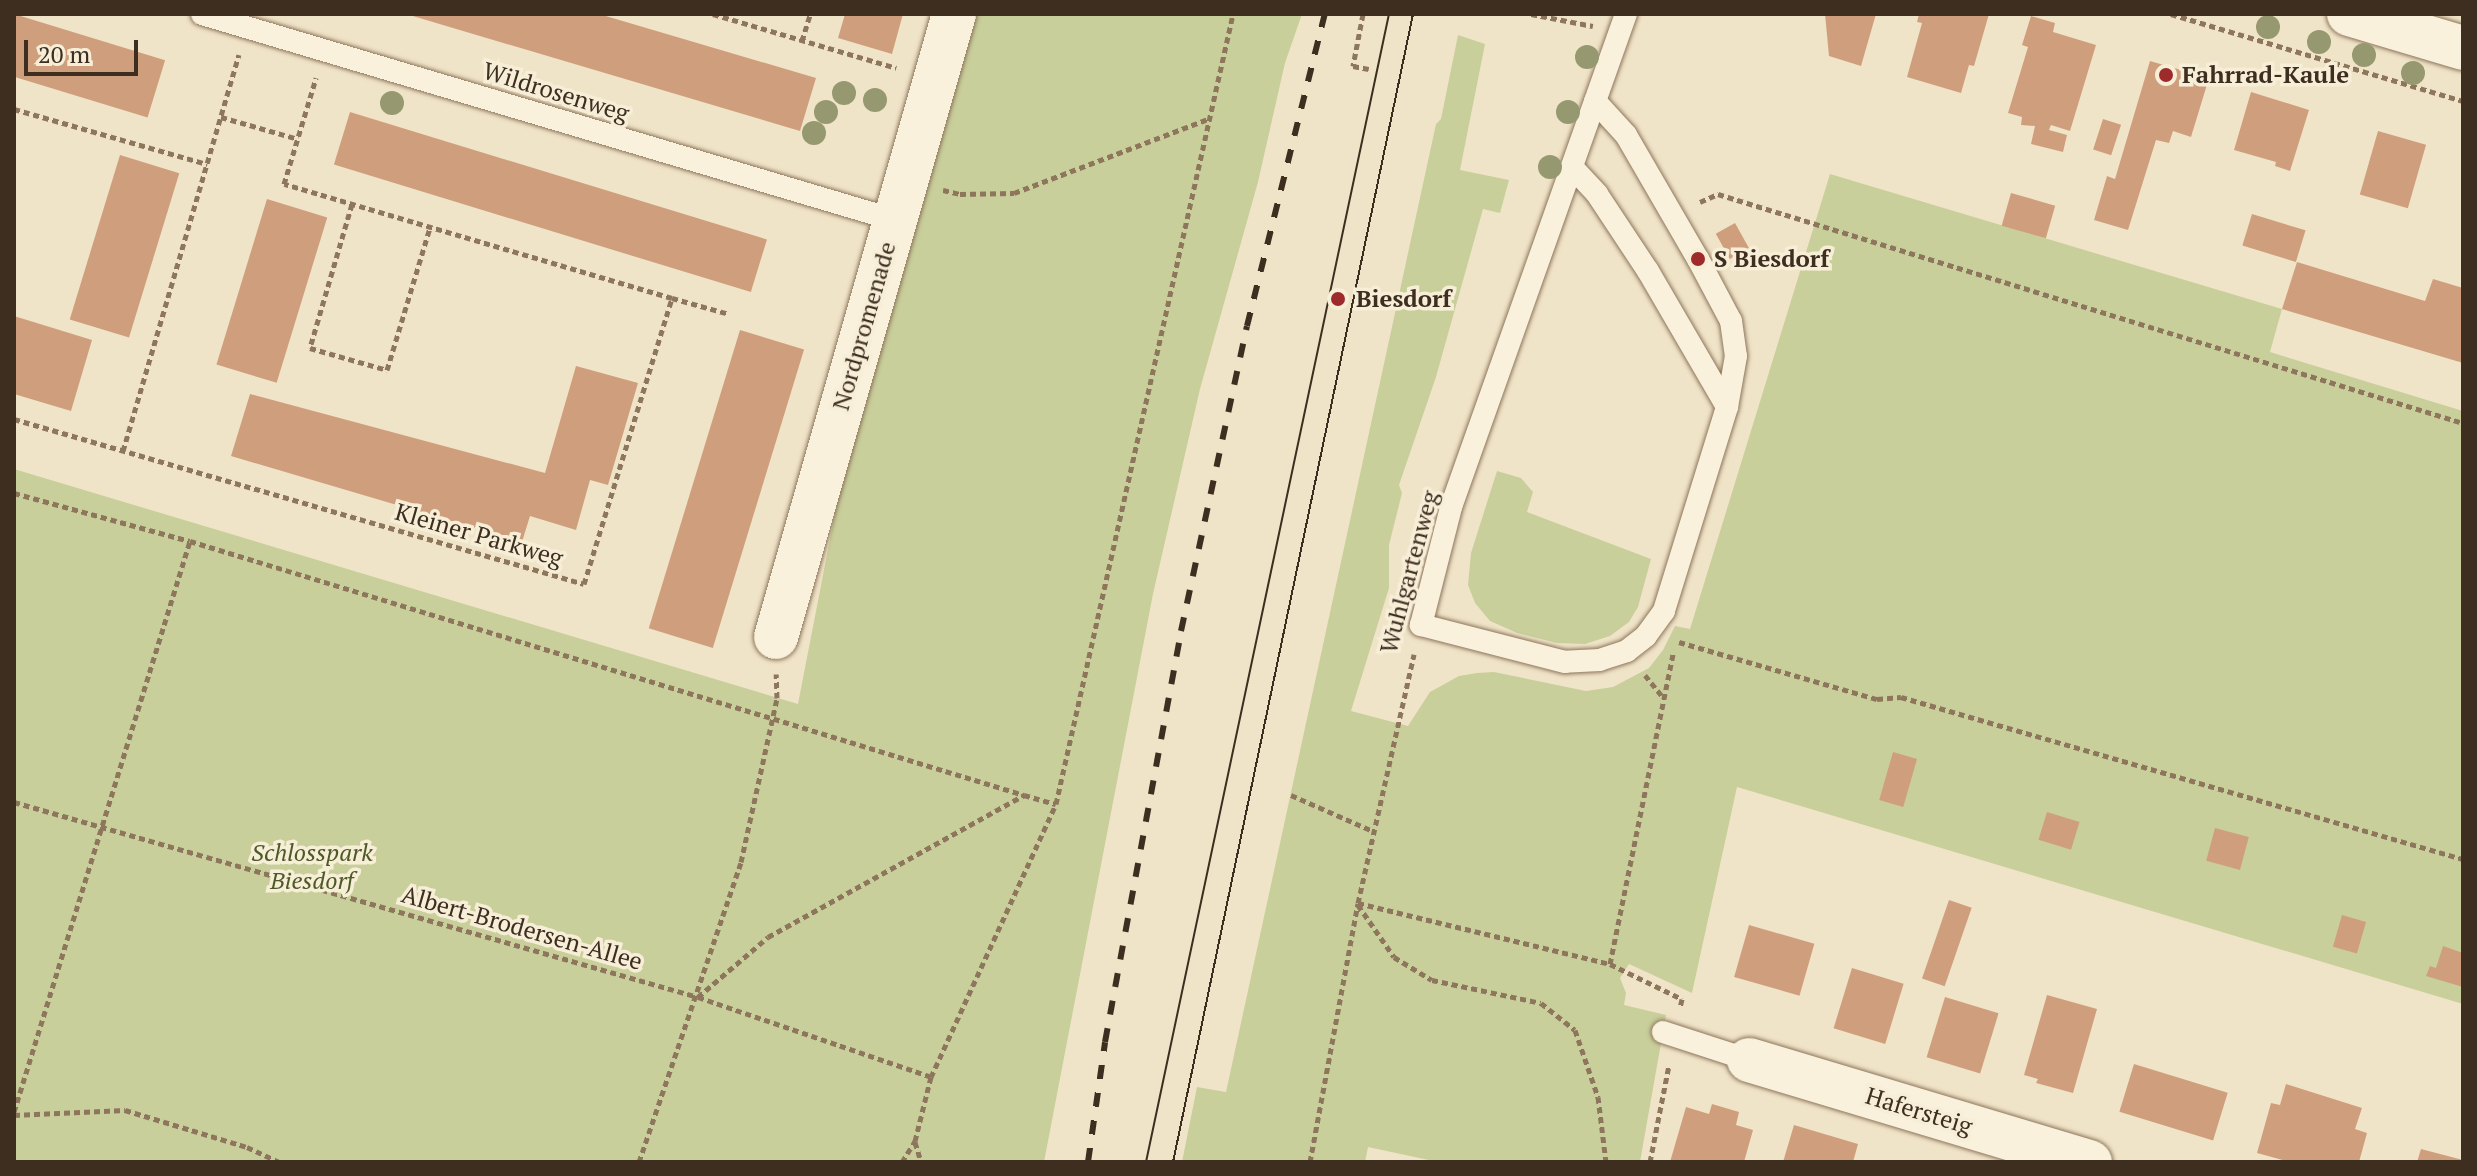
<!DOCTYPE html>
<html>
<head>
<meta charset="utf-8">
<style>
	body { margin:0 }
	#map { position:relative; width:2477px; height:1176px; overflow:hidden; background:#f0e4c8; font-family:"PT Serif",serif }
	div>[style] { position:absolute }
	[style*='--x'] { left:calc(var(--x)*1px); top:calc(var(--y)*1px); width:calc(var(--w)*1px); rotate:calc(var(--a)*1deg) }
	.green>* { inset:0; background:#c9cf9b }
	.building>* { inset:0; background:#cf9f7d; transform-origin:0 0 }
	.path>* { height:5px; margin-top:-2.5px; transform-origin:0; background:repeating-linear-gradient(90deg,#8d765c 0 6px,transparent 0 10px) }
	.roads { filter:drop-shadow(0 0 2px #8d765c) drop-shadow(0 0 2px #8d765c) }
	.service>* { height:22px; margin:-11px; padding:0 11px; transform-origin:11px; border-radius:11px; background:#faf1dc }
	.minor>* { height:44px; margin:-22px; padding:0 22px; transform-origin:22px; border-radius:22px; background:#faf1dc }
	.tertiary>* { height:44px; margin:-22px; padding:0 22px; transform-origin:22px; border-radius:22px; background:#faf1dc }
	.tram>* { height:2px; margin:-1px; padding:0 1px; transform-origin:1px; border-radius:1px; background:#3d2e20 }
	.rail>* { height:6px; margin-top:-3px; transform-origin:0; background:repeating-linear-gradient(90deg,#3d2e20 0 14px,transparent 0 28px) }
	.trees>* { width:24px; height:24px; margin:-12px; border-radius:50%; background:#96986f }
	.dots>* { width:22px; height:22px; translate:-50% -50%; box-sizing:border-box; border:4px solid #f7eed8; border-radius:50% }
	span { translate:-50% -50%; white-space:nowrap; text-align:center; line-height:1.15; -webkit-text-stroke:7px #f7eed8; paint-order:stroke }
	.poi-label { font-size:24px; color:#3d2e20; font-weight:700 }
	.left { translate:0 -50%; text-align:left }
	.street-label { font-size:24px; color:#3d2e20 }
	.park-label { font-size:24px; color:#4d5a26; font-style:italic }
	.frame { position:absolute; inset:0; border:16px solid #3d2e20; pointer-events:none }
	.scale { position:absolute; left:24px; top:40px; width:114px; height:36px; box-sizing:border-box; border:4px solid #3d2e20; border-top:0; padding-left:10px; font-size:24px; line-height:28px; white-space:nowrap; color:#3d2e20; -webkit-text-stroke:6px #f7eed8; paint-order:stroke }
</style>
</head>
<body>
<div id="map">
	<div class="green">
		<i style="clip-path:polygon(976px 14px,1302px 14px,1285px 63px,1258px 182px,1200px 389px,1153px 594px,1044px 1162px,14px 1162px,14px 469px,798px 704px,849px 441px)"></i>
		<i style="clip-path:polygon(1458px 35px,1485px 44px,1460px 170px,1509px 180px,1500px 213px,1483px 209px,1436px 377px,1399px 485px,1402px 493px,1389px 545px,1389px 588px,1351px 711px,1408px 726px,1430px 692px,1459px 676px,1477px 673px,1494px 672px,1586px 691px,1613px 687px,1649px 668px,1663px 650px,1675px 626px,1690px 629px,1830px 174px,2282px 309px,2270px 352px,2463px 411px,2463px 1004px,1737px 787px,1692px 993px,1629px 964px,1620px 978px,1626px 993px,1624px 1005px,1666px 1015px,1640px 1162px,1438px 1162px,1368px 1147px,1365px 1162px,1182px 1162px,1197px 1087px,1226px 1092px,1436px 124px,1441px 119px)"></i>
		<i style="clip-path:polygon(1497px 471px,1521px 478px,1533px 492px,1527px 512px,1651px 559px,1638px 607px,1629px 622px,1610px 636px,1585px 644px,1557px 643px,1517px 633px,1490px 621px,1475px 603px,1468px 585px,1471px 553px)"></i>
	</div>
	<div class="building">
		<i style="left:14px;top:14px;width:158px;height:60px;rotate:17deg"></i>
		<i style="clip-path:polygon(406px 14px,599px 14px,816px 78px,800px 131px)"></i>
		<i style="clip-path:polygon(845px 14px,903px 14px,892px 54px,838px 38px)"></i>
		<i style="clip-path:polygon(1825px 14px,1876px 14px,1861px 66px,1829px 56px)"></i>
		<i style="clip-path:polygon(1919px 14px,1989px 14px,1974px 66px,1969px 65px,1961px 93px,1907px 77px,1922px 23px,1917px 22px)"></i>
		<i style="clip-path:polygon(2031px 16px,2055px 23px,2053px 32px,2096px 45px,2070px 131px,2051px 125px,2049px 130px,2067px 135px,2063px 152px,2031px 144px,2035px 126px,2021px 125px,2022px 117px,2008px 113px,2028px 47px,2022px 45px)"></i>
		<i style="clip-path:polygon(2150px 61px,2209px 78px,2191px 137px,2173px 131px,2169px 143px,2156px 140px,2128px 230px,2094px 220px,2107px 176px,2115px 179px)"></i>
		<i style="clip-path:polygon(2251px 92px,2309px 110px,2290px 171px,2275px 166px,2276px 162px,2234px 150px)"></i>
		<i style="left:350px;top:112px;width:436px;height:55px;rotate:17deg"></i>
		<i style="left:2103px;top:119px;width:19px;height:32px;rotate:18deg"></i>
		<i style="left:2378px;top:131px;width:50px;height:66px;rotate:16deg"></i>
		<i style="left:120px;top:155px;width:62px;height:172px;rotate:17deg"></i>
		<i style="left:2011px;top:193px;width:46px;height:34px;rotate:16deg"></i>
		<i style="left:267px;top:199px;width:63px;height:173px;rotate:17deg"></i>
		<i style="left:2252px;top:214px;width:56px;height:33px;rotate:17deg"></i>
		<i style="left:1735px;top:223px;width:29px;height:22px;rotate:61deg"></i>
		<i style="clip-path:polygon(2297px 262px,2425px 301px,2433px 279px,2463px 288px,2463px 363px,2282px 309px)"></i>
		<i style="clip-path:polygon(14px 316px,92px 340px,71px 411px,14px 394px)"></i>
		<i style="left:740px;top:330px;width:67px;height:312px;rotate:17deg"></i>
		<i style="clip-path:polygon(576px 366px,638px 383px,608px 485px,590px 480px,576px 530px,530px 516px,522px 542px,231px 456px,250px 394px,545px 473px)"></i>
		<i style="left:1893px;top:752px;width:25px;height:50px;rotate:16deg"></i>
		<i style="left:2047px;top:812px;width:34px;height:29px;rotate:17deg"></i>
		<i style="left:2215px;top:828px;width:35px;height:34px;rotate:15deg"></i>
		<i style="left:1949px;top:900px;width:24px;height:83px;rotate:19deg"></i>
		<i style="left:2342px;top:915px;width:25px;height:33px;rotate:16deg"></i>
		<i style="left:1749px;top:925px;width:68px;height:54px;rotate:16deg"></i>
		<i style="clip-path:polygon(2443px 946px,2463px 953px,2463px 987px,2426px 976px,2430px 966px,2436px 968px)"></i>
		<i style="left:1852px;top:968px;width:54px;height:63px;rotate:17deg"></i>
		<i style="clip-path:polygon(2047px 995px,2097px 1009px,2073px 1093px,2036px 1083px,2038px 1079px,2024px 1075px)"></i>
		<i style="left:1945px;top:997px;width:56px;height:63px;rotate:17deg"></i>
		<i style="left:2134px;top:1064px;width:98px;height:50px;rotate:17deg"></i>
		<i style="clip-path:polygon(2286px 1084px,2362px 1108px,2355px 1129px,2367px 1133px,2359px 1162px,2290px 1162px,2257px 1153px,2271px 1103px,2280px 1105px)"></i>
		<i style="clip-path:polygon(1712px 1104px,1739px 1112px,1736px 1125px,1753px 1130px,1744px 1162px,1670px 1162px,1686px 1107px,1709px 1114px)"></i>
		<i style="clip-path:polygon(1794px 1125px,1858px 1144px,1853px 1162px,1783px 1162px)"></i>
		<i style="clip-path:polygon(2421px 1149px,2463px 1160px,2463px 1162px,2417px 1162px)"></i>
	</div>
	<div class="path">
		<i style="--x:713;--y:14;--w:191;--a:16.4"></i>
		<i style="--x:1363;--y:14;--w:53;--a:100.9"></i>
		<i style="--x:1353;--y:66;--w:16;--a:11"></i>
		<i style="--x:1531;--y:14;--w:63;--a:11"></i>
		<i style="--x:2171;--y:14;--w:305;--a:16.6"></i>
		<i style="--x:802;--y:41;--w:28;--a:-73"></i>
		<i style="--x:14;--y:109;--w:201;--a:15.9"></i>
		<i style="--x:221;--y:117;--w:80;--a:15.9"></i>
		<i style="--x:943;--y:190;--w:17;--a:13"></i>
		<i style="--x:960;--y:194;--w:54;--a:-1.1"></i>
		<i style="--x:1014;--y:193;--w:208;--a:-20.9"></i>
		<i style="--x:1700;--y:202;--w:20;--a:-24"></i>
		<i style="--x:1718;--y:194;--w:779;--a:17.09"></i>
		<i style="--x:352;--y:204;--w:150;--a:106.3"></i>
		<i style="--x:310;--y:348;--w:80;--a:15.9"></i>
		<i style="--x:387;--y:370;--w:148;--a:-73.2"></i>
		<i style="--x:672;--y:298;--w:59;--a:15.7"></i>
		<i style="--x:14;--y:419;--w:593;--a:16.14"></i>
		<i style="--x:584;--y:584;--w:299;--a:-72.9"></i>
		<i style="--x:672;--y:298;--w:404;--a:-163.6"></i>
		<i style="--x:284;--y:184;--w:111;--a:-73.2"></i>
		<i style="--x:123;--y:451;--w:413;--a:-73.7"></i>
		<i style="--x:14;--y:493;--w:182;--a:15.3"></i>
		<i style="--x:190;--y:541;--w:872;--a:16.94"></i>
		<i style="--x:1679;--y:642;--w:206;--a:16.1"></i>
		<i style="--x:1877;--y:699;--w:24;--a:-5"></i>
		<i style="--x:1901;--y:697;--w:585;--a:16.08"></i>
		<i style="--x:1645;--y:675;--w:26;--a:51"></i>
		<i style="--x:1291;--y:795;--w:90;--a:23.7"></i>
		<i style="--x:14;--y:802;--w:711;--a:15.91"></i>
		<i style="--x:698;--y:997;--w:246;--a:18.9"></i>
		<i style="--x:1358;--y:903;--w:259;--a:13.6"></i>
		<i style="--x:1610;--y:964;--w:80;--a:25.9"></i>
		<i style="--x:1682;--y:999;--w:9;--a:103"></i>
		<i style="--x:1358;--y:905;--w:63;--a:55.3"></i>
		<i style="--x:1394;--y:957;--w:44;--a:31.2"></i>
		<i style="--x:1432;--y:980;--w:111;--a:11.9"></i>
		<i style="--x:1541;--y:1003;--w:43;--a:38.5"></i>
		<i style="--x:1575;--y:1030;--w:71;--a:71.1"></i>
		<i style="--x:1598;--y:1097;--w:65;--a:83"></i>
		<i style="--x:1610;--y:964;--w:316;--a:-78.5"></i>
		<i style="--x:698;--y:997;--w:92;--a:-40.6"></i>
		<i style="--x:768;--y:937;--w:293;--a:-29"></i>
		<i style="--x:1024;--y:795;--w:33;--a:16"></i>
		<i style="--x:14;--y:1112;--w:598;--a:-72.87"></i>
		<i style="--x:14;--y:1115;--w:111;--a:-2.6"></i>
		<i style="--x:125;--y:1110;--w:127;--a:16.9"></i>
		<i style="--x:247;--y:1147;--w:35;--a:25"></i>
		<i style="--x:915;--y:1142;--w:21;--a:73"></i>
		<i style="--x:639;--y:1162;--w:317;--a:-71.2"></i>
		<i style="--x:741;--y:862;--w:168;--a:-77.6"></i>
		<i style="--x:777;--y:698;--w:24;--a:-92"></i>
		<i style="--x:902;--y:1162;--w:25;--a:-58"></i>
		<i style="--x:915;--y:1141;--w:66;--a:-76"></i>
		<i style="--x:931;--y:1077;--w:300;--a:-65.4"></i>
		<i style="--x:1056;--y:804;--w:810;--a:-77.37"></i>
		<i style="--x:1310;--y:1162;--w:263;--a:-79.5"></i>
		<i style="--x:1358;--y:903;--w:255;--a:-77.3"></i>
		<i style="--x:1650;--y:1162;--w:99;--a:-78.9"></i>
	</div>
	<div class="roads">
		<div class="service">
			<i style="--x:202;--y:14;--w:723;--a:16.56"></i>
			<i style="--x:1595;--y:101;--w:46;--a:47.6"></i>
			<i style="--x:1626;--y:135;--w:143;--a:59.9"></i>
			<i style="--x:1698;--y:259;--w:70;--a:62"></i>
			<i style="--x:1731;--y:321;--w:35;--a:82"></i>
			<i style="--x:1736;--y:356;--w:52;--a:100"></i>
			<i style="--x:1727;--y:407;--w:214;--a:107.2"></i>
			<i style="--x:1664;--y:611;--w:31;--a:126"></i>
			<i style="--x:1646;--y:636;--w:24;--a:142"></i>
			<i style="--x:1627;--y:651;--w:28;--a:162"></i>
			<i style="--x:1600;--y:660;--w:35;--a:177"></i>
			<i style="--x:1565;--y:662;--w:149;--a:-165.6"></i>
			<i style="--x:1421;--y:625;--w:122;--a:-75.7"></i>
			<i style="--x:1451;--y:507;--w:523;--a:-70.46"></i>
			<i style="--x:1572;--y:167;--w:37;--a:47"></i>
			<i style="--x:1597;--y:194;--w:92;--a:56.5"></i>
			<i style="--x:1648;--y:271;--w:157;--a:59.8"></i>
			<i style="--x:1663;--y:1032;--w:90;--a:18"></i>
		</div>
		<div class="minor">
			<i style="--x:776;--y:637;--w:648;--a:-74.05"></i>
			<i style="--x:1749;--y:1060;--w:356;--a:16.7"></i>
		</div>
		<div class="tertiary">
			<i style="--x:2349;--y:14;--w:119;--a:16.6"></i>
		</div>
	</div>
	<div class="tram">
		<i style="--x:1146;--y:1162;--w:1173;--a:-78.05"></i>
		<i style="--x:1173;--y:1162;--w:1173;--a:-78.19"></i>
	</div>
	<div class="rail">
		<i style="--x:1088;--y:1162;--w:121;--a:-81.9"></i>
		<i style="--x:1105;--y:1042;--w:418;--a:-79.5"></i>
		<i style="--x:1181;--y:631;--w:312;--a:-77.8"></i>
		<i style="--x:1247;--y:326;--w:322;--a:-76"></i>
	</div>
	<div class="trees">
		<i style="left:2268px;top:27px"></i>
		<i style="left:2319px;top:42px"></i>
		<i style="left:2364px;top:55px"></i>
		<i style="left:1587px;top:57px"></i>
		<i style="left:2413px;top:73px"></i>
		<i style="left:844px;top:93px"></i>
		<i style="left:875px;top:100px"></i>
		<i style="left:392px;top:103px"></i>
		<i style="left:826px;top:112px"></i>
		<i style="left:1568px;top:112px"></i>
		<i style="left:814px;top:133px"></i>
		<i style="left:1550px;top:167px"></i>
	</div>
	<div class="dots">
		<i style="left:2166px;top:75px;background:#9e2a2b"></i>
		<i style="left:1698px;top:259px;background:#9e2a2b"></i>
		<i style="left:1338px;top:299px;background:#9e2a2b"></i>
	</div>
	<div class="poi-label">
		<span class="left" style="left:2182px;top:75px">Fahrrad-Kaule</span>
		<span class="left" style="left:1714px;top:259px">S Biesdorf</span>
		<span class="left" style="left:1356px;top:299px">Biesdorf</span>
	</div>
	<div class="street-label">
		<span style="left:556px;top:92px;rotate:17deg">Wildrosenweg</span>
		<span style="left:864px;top:326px;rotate:-74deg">Nordpromenade</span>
		<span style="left:479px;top:535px;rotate:16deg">Kleiner Parkweg</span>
		<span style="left:1409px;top:572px;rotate:-75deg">Wuhlgartenweg</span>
		<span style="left:522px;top:928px;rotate:16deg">Albert-Brodersen-Allee</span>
		<span style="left:1919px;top:1111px;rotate:17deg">Hafersteig</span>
	</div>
	<div class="park-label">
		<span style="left:312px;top:867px">Schlosspark<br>Biesdorf</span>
	</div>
	<div class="frame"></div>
	<div class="scale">20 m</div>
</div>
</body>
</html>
